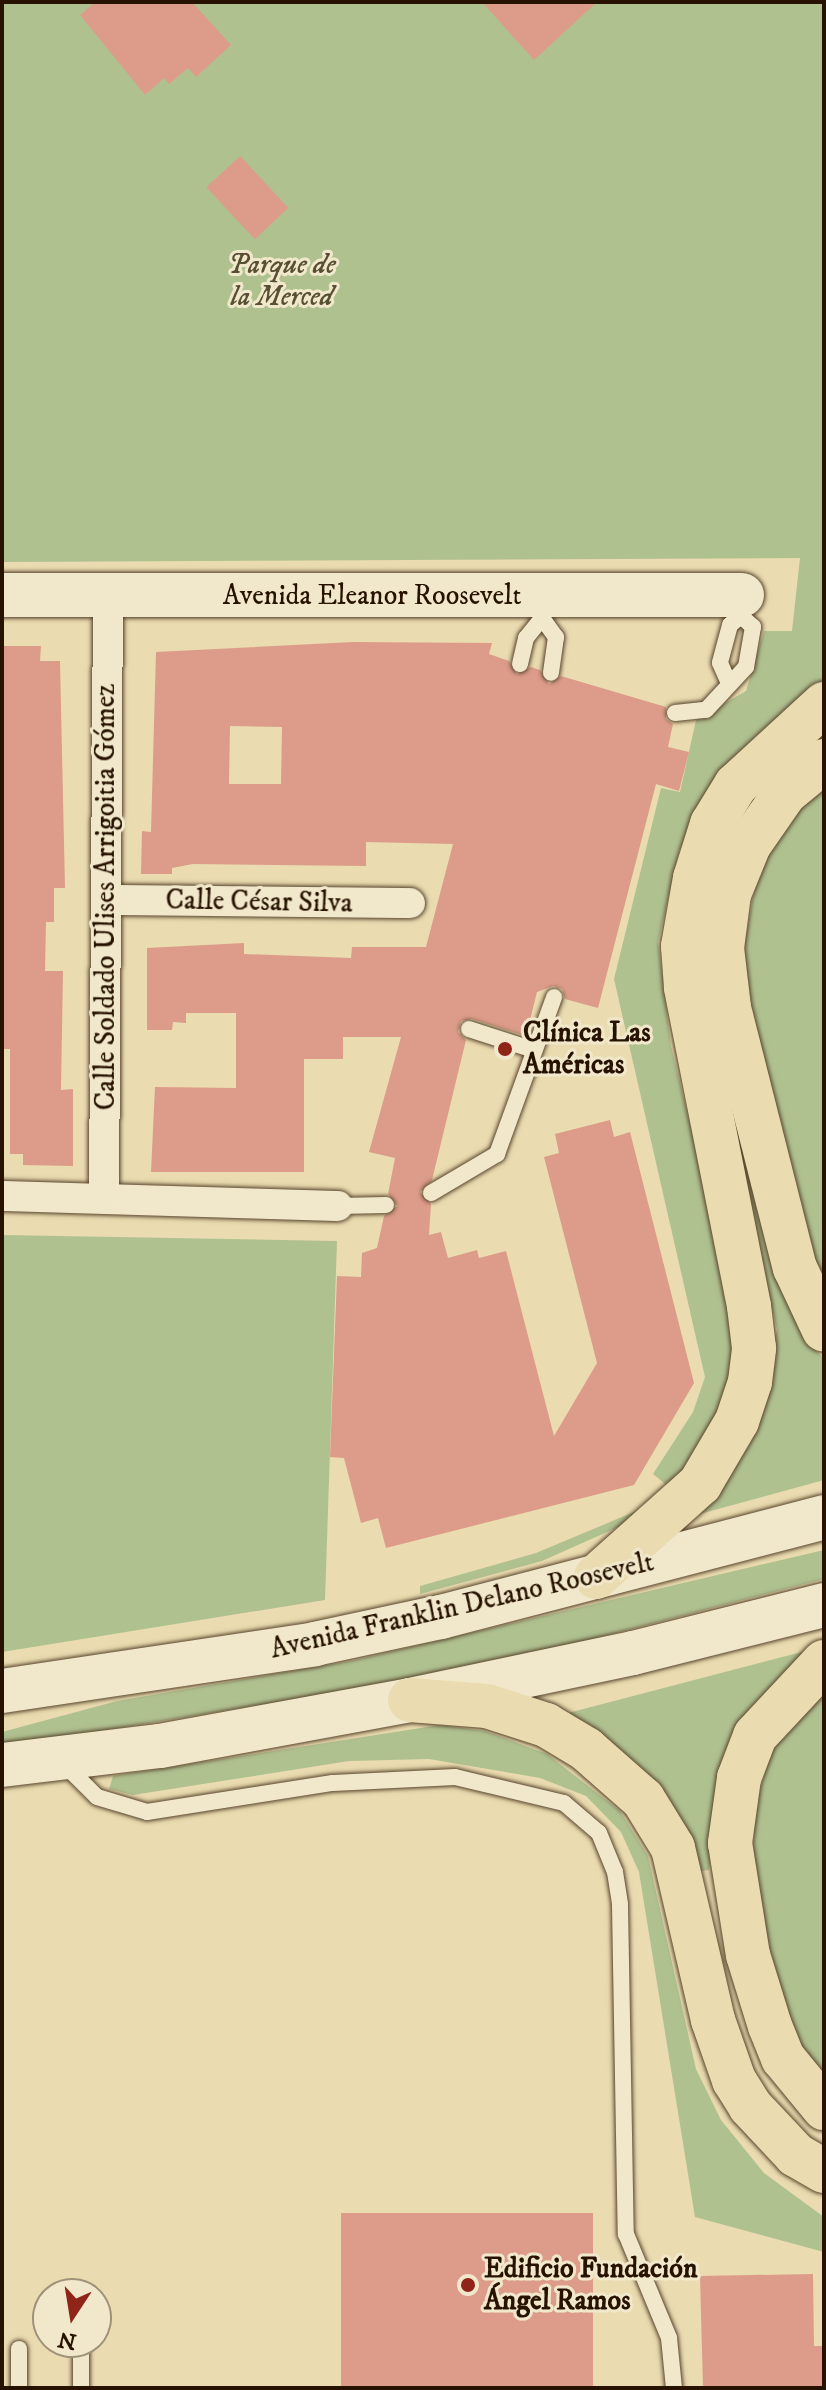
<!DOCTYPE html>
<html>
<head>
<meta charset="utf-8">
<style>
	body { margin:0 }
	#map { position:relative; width:826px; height:2390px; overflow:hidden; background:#eadbb0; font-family:"IM FELL DW Pica",serif }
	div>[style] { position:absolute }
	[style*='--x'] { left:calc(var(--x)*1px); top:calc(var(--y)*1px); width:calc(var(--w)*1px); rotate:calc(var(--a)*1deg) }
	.green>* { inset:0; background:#b0c190 }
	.building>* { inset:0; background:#dc9c89; transform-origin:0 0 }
	.roads { filter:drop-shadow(0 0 2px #58442c) drop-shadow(0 0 2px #58442c) }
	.lane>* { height:16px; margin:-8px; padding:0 8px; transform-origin:8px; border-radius:8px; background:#f1e8cc }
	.street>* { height:30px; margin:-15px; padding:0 15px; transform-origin:15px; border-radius:15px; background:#f1e8cc }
	.secondary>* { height:44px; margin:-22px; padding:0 22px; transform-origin:22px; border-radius:22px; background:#f1e8cc }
	.highway>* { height:44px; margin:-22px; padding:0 22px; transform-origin:22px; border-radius:22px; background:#eadbb0 }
	.dots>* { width:22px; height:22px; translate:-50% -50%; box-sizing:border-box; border:4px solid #f1e8cc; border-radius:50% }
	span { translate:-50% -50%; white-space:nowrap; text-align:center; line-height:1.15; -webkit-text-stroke:6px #f1e8cc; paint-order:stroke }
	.park-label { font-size:28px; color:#574f32; font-style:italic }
	.street-label { font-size:28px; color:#271200 }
	.poi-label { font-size:28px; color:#271200; font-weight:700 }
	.left { translate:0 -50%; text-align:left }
	.frame { position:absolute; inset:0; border:4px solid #271200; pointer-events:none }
	.north { position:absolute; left:32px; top:2278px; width:80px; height:80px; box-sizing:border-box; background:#f1e8cc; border:2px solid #a0927a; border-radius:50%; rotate:192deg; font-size:22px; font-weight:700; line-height:32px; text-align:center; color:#271200 }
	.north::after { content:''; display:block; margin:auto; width:28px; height:36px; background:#8f2418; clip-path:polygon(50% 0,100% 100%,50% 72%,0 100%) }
</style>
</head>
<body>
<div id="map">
	<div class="green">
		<i style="clip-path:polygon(2px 2px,824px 2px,824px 691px,705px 798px,679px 851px,658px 942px,671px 1046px,734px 1305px,736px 1394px,674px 1491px,653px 1474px,693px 1412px,705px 1377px,614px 979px,661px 788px,680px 792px,696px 720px,746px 691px,764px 631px,792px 631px,800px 558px,2px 562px)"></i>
		<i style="clip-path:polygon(824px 732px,824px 743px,732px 845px,746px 967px,745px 942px,756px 880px,777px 828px,824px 785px,824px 1286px,811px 1345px,824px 1359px,824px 1480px,685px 1518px,767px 1377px,777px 1329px,718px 1081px,724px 841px,758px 791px)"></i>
		<i style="clip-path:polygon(2px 1235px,337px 1241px,325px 1600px,2px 1652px)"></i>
		<i style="clip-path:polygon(641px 1509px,634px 1520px,542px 1561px,420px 1594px,420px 1586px,536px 1553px)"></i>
		<i style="clip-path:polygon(824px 1550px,824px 1579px,593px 1639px,358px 1689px,2px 1747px,2px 1732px,117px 1701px,351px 1661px)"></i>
		<i style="clip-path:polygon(813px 1649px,715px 1825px,709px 1870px,696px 1872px,549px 1718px)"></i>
		<i style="clip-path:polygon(824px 1683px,824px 2083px,795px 2038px,770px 1966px,753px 1892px,754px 1813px,772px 1745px)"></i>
		<i style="clip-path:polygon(440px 1725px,485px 1731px,547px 1754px,620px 1811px,648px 1856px,696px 2069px,721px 2120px,764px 2173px,824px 2217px,824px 2252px,695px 2217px,639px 1872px,621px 1832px,586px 1796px,540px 1778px,429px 1759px,349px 1761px,133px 1795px,109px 1789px,113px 1776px)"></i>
	</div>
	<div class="building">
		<i style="clip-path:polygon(95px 2px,192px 2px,231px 45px,196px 77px,188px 68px,169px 84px,164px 78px,145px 95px,80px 15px)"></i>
		<i style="clip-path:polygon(482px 2px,597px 2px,534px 60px)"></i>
		<i style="left:240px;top:156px;width:71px;height:46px;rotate:47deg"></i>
		<i style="clip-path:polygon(evenodd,353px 642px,492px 643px,489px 654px,509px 661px,517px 674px,531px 667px,540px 670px,549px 684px,561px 676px,666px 707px,666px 719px,673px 724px,668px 747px,689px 752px,679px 791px,656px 784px,598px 1008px,565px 999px,562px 989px,553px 986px,537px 992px,526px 1036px,472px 1019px,461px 1021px,458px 1032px,466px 1040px,432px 1180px,420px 1192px,431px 1204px,429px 1235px,441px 1232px,448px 1258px,477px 1250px,479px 1258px,506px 1251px,554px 1436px,597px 1363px,544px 1157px,559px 1153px,555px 1134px,610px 1120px,614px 1137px,630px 1132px,694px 1383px,634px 1485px,386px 1548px,378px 1518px,361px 1523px,344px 1458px,330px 1457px,337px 1276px,361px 1277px,362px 1253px,377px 1248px,384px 1216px,397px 1206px,388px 1194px,395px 1158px,369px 1152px,401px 1037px,343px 1037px,343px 1059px,304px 1059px,304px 1172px,151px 1172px,155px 1087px,236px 1088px,236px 1013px,186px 1013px,186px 1023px,173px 1022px,172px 1030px,147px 1030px,147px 948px,244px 943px,244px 954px,351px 958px,352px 947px,426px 947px,453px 844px,366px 842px,366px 866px,193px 864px,172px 868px,172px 874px,141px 874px,142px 831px,151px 832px,156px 652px,353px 642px,230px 726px,282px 727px,281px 784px,229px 784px,230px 726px)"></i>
		<i style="clip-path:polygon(2px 646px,41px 646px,40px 661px,60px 661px,65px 888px,54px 888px,54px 922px,46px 922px,45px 971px,63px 971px,61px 1090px,73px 1089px,73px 1166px,23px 1165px,23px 1154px,10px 1154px,10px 1049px,2px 1049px)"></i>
		<i style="left:341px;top:2213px;width:252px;height:175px"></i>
		<i style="clip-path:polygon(813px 2274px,814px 2346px,824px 2346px,824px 2388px,703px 2388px,700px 2276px)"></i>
	</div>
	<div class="roads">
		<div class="lane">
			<i style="--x:520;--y:664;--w:27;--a:-77"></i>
			<i style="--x:526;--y:638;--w:26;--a:-51"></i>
			<i style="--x:542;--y:618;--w:24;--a:54"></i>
			<i style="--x:556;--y:637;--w:36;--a:98"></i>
			<i style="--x:675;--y:713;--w:31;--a:-6"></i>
			<i style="--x:706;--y:710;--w:59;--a:-47.1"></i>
			<i style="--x:746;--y:667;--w:41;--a:-80.1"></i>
			<i style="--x:753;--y:627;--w:16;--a:-137"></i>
			<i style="--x:741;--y:616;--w:14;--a:141"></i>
			<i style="--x:730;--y:625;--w:39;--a:105"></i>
			<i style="--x:720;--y:663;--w:20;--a:66"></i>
			<i style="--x:469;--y:1029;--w:68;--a:17.9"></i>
			<i style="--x:431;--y:1193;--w:77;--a:-30.6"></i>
			<i style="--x:497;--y:1154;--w:167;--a:-70"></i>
			<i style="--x:338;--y:1206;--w:48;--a:-1.2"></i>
			<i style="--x:62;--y:1762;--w:49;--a:45"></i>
			<i style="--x:97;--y:1797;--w:52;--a:16.7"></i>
			<i style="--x:147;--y:1812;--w:188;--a:-8.9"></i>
			<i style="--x:333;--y:1783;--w:122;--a:-2.8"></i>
			<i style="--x:455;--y:1777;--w:112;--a:13.4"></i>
			<i style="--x:564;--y:1803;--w:46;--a:40.6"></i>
			<i style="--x:599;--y:1833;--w:42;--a:67.7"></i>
			<i style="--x:615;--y:1872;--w:33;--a:81"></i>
			<i style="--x:620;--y:1905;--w:329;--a:89"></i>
			<i style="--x:626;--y:2234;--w:113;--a:67.5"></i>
			<i style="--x:669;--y:2338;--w:50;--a:84.3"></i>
			<i style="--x:81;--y:2342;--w:46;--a:90"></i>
			<i style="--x:19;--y:2388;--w:39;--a:-90"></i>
		</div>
		<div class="street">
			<i style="--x:108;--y:900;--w:302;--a:0.6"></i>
			<i style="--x:2;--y:1196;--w:336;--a:1.7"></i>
			<i style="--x:104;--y:1197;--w:600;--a:-89.62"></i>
		</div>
		<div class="secondary">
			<i style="--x:2;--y:595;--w:740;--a:0"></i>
			<i style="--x:2;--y:1691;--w:317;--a:-8.5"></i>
			<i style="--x:315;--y:1644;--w:129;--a:-12.1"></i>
			<i style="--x:441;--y:1617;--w:396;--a:-14.6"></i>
			<i style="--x:2;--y:1765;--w:159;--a:-6.9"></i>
			<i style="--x:160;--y:1746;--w:254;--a:-10.4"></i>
			<i style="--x:410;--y:1700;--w:228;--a:-11.9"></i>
			<i style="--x:633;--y:1653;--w:197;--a:-14.1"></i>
		</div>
		<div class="highway">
			<i style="--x:824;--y:761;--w:50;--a:140.6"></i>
			<i style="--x:785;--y:793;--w:63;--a:124.7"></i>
			<i style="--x:749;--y:845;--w:53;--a:112.2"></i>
			<i style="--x:729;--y:894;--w:54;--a:97.4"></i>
			<i style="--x:722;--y:948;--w:60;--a:83.3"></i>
			<i style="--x:729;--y:1008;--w:268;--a:75.8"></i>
			<i style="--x:795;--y:1268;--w:68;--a:64.9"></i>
			<i style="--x:596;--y:1577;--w:140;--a:-41.8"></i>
			<i style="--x:700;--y:1484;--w:73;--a:-59.6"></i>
			<i style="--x:737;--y:1421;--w:41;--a:-71.6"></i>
			<i style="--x:750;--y:1382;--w:34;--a:-83"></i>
			<i style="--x:754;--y:1348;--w:42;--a:-96.8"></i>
			<i style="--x:749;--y:1306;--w:325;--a:-101.2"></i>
			<i style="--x:686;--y:987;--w:41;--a:-94.2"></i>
			<i style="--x:683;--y:946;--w:69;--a:-80"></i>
			<i style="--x:695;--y:878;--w:57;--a:-72.5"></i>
			<i style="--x:712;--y:824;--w:46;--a:-58.4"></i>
			<i style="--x:736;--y:785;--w:120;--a:-42.6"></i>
			<i style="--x:824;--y:1662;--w:101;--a:133"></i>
			<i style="--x:755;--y:1736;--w:45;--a:110.9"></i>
			<i style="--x:739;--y:1778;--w:66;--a:97.9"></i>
			<i style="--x:730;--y:1843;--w:113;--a:80.9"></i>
			<i style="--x:748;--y:1955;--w:74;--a:72.8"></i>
			<i style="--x:770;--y:2026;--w:35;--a:68"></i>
			<i style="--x:783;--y:2058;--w:65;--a:50.6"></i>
			<i style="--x:410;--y:1700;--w:77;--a:4.5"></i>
			<i style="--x:487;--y:1706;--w:62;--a:17.9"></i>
			<i style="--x:546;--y:1725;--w:47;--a:31"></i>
			<i style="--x:586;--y:1749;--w:76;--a:41.3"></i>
			<i style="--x:643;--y:1799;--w:57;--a:58.5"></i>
			<i style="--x:673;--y:1848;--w:177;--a:76.9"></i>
			<i style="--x:713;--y:2020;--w:64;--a:70.7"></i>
			<i style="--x:734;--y:2080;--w:31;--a:58"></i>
			<i style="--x:750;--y:2106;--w:67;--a:46.8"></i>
			<i style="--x:796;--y:2155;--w:32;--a:30"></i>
		</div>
	</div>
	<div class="dots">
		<i style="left:505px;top:1049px;background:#8f2418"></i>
		<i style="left:468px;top:2285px;background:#8f2418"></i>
	</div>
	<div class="park-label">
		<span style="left:282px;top:281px">Parque de<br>la Merced</span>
	</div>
	<div class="street-label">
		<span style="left:372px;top:596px">Avenida Eleanor Roosevelt</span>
		<span style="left:106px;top:897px;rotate:-90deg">Calle Soldado Ulises Arrigoitia Gómez</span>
		<span style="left:259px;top:902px;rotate:1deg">Calle César Silva</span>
		<span style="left:462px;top:1606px;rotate:-13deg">Avenida Franklin Delano Roosevelt</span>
	</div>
	<div class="poi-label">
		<span class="left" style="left:523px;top:1049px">Clínica Las<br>Américas</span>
		<span class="left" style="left:484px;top:2285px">Edificio Fundación<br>Ángel Ramos</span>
	</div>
	<div class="frame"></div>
	<div class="north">N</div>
</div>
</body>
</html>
